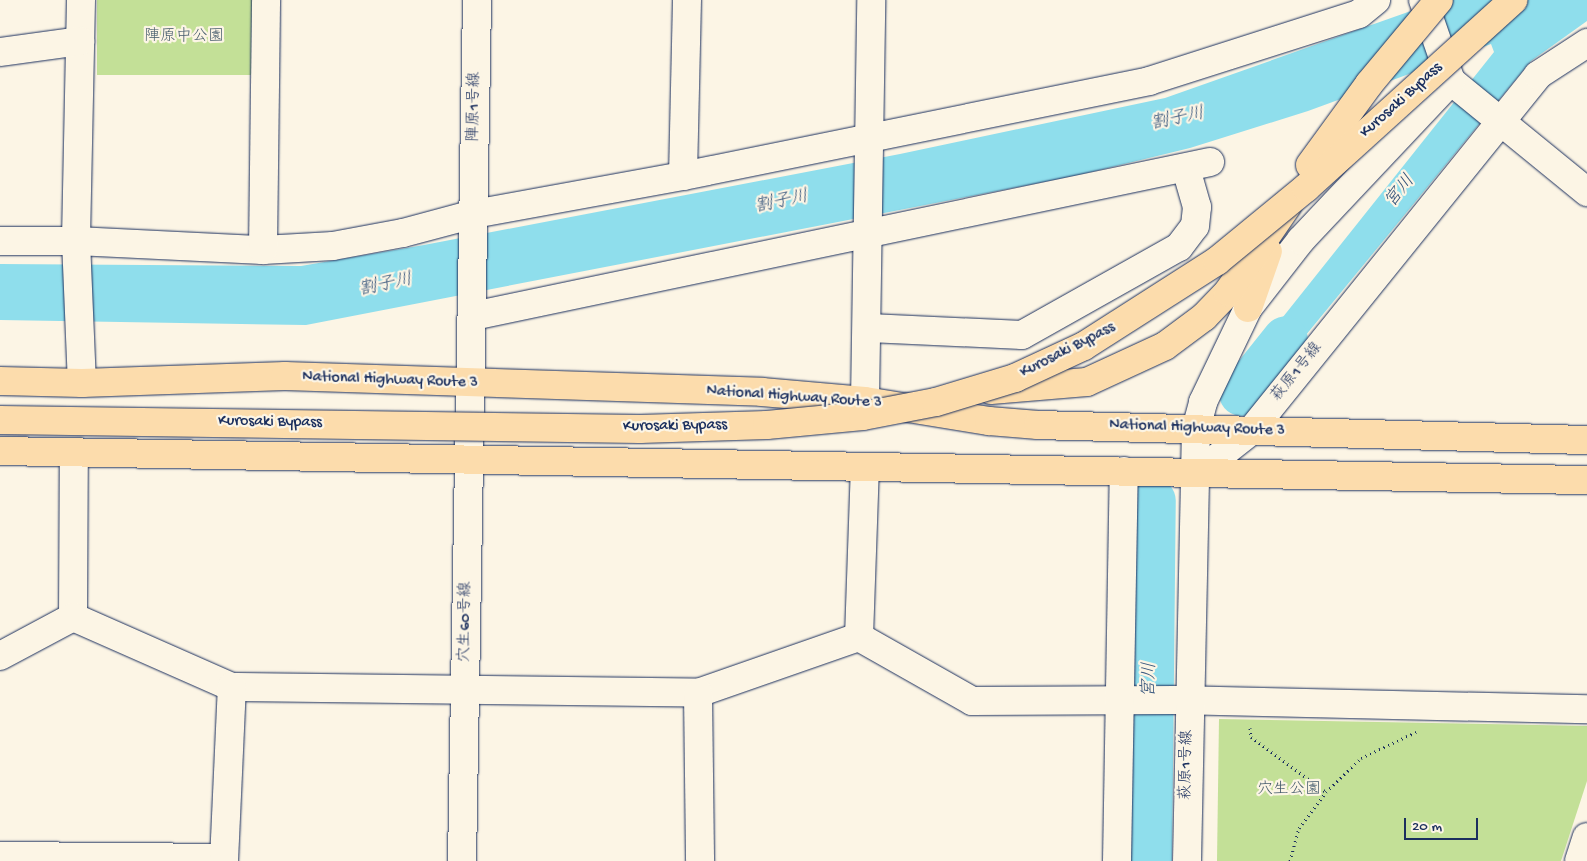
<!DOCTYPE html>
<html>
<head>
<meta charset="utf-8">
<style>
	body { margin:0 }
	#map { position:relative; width:1587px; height:861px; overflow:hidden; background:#fcf5e5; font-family:"Gochi Hand","Klee One",sans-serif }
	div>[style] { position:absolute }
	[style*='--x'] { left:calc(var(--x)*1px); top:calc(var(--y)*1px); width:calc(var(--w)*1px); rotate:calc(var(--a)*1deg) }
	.green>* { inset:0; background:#c3e097; transform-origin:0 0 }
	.water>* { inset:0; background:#8fdeec }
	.river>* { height:45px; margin:-22.5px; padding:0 22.5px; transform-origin:22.5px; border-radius:22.5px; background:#8fdeec }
	.path>* { height:3px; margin-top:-1.5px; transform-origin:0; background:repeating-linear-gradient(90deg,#1b2f5e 0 1px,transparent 0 5px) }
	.roads { filter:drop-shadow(0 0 1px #1b2f5e) drop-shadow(0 0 1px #1b2f5e) }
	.street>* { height:28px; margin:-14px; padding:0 14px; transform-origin:14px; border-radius:14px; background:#fcf5e5 }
	.secondary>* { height:28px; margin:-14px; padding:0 14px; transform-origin:14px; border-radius:14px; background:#fcf5e5 }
	.highway>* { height:28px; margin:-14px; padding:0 14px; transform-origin:14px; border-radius:14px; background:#fcdcac }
	.bridges { filter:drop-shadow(0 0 1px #1b2f5e) drop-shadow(0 0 1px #1b2f5e) }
	.highway-bridge>* { height:28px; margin:-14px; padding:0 14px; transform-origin:14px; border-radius:14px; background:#fcdcac }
	span { translate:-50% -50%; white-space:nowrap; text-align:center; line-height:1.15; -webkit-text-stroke:4.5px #fcf5e5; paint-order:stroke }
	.park-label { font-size:16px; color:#455b6c }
	.street-label { font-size:16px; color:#1b2f5e }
	.water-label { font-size:18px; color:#32527a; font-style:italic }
	.scale { position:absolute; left:1404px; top:818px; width:74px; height:22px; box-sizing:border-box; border:2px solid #1b2f5e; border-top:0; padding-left:6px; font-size:15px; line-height:18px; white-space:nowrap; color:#1b2f5e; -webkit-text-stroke:4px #fcf5e5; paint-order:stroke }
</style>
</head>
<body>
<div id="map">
	<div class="green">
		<i style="left:97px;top:0;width:158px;height:75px"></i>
		<i style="clip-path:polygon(1219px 719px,1587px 726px,1587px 781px,1561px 861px,1217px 861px)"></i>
	</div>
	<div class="water">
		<i style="clip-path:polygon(1442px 0,1587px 0,1587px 21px,1531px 61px,1264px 386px,1228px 386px,1494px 52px,1491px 44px,1308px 111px,1190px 148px,1075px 176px,306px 325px,0 320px,0 264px,301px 266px,424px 245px,900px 154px,1165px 98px)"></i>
	</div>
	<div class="river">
		<i style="--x:1241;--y:393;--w:70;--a:-51.3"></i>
		<i style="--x:1149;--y:861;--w:361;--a:-89.4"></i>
	</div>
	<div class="path">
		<i style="--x:1250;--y:728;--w:9;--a:84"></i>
		<i style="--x:1251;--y:737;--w:93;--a:36.3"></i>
		<i style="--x:1290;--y:861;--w:34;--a:-75"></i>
		<i style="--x:1299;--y:828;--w:45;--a:-53.1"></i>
		<i style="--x:1326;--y:792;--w:49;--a:-44.2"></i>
		<i style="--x:1361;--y:758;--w:61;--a:-25.3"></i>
	</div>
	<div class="roads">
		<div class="street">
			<i style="--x:81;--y:0;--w:241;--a:91.2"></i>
			<i style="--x:76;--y:241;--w:142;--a:87.6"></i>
			<i style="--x:1423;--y:0;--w:86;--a:70.9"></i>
			<i style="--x:1451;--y:81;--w:176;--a:39.2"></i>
			<i style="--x:0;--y:52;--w:81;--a:-7.8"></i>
			<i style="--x:683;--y:176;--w:176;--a:-88.7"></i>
			<i style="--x:0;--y:241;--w:76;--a:0"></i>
			<i style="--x:76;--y:241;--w:187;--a:2.8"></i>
			<i style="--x:263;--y:250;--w:70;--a:-3.3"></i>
			<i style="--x:333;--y:246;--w:71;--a:-10.5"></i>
			<i style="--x:403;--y:233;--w:73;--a:-15"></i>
			<i style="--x:474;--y:214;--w:212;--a:-10.3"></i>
			<i style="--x:683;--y:176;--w:476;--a:-11.5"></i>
			<i style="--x:1149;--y:81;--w:220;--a:-17.7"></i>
			<i style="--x:1359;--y:14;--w:22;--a:-39"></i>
			<i style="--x:263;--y:250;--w:250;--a:-89.3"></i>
			<i style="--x:473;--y:316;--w:753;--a:-11.8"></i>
			<i style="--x:869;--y:328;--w:153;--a:2.6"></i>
			<i style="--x:1022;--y:335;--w:180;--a:-29.3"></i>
			<i style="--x:1179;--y:247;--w:26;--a:-53"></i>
			<i style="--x:1195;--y:226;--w:19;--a:-84"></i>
			<i style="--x:1197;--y:207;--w:40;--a:-106"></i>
			<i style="--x:865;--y:401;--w:401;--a:-89.1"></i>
			<i style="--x:1195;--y:475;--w:46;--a:-88.8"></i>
			<i style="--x:1196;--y:429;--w:28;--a:-75"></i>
			<i style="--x:1203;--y:402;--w:104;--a:-64.4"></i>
			<i style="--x:1248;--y:308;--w:86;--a:-52.1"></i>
			<i style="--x:1301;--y:240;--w:219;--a:-46.7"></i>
			<i style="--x:73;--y:617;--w:165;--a:-89.7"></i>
			<i style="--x:859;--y:637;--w:169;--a:-88"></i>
			<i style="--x:0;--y:656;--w:83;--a:-28.1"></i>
			<i style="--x:73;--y:617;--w:174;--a:23.8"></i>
			<i style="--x:232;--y:687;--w:466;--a:0.7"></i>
			<i style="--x:698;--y:693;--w:170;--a:-19.2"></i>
			<i style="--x:859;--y:637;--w:130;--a:29.5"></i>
			<i style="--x:972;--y:701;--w:204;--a:-0.3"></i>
			<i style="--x:1176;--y:700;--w:411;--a:1.3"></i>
			<i style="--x:0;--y:856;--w:224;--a:0.5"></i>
			<i style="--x:224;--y:861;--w:174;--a:-87.4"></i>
			<i style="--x:1117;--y:861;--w:390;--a:-89"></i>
			<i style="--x:1579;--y:861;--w:25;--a:-72"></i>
		</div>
		<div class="secondary">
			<i style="--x:698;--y:693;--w:168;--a:89.3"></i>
			<i style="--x:462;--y:861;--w:861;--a:-89"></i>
			<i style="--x:1187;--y:861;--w:386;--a:-88.8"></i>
			<i style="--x:1195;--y:475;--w:71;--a:-38.2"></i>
			<i style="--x:1251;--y:431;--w:457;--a:-51.1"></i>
			<i style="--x:1538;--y:75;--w:59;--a:-33.1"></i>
		</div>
		<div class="highway">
			<i style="--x:1248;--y:308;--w:60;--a:-70.7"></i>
			<i style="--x:0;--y:381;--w:82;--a:1.4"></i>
			<i style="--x:82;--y:383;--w:203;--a:-2"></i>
			<i style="--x:285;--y:376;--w:477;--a:1.9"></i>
			<i style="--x:762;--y:392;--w:103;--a:5"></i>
			<i style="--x:865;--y:401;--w:126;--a:9.2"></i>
			<i style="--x:989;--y:421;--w:49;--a:4.7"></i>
			<i style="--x:1038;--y:425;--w:549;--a:1.57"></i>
			<i style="--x:991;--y:390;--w:96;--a:-4.8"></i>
			<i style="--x:1087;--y:382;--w:86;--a:-24.8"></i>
			<i style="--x:1165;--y:346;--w:49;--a:-36.6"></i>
			<i style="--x:1204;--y:317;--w:35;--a:-46"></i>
			<i style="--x:1228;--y:292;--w:104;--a:-55.5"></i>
			<i style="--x:0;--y:451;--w:1587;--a:1.05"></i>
		</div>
	</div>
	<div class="bridges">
		<div class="highway-bridge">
			<i style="--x:1310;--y:165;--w:100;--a:-53.9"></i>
			<i style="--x:1369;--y:84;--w:109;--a:-50.2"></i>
			<i style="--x:0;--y:420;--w:640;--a:0.81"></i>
			<i style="--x:640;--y:429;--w:127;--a:-1.8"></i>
			<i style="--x:767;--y:425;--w:96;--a:-5.4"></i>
			<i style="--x:863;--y:416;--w:74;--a:-10.9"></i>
			<i style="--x:936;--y:402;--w:83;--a:-16.9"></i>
			<i style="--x:1015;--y:378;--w:76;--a:-24.9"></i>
			<i style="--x:1084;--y:346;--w:158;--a:-32.6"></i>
			<i style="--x:1217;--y:261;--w:115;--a:-39.4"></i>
			<i style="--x:1306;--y:188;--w:280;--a:-42.2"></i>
		</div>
	</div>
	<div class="park-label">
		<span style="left:184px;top:38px">陣原中公園</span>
		<span style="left:1289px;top:791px">穴生公園</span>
	</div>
	<div class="street-label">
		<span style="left:1402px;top:101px;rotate:-42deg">Kurosaki Bypass</span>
		<span style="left:476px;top:107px;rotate:-89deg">陣原1号線</span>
		<span style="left:1068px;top:351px;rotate:-27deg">Kurosaki Bypass</span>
		<span style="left:1298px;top:373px;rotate:-51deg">萩原1号線</span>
		<span style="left:390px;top:381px;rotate:2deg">National Highway Route 3</span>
		<span style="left:794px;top:398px;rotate:4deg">National Highway Route 3</span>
		<span style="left:270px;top:423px;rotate:1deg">Kurosaki Bypass</span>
		<span style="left:675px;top:427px;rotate:-1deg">Kurosaki Bypass</span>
		<span style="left:1197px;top:429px;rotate:2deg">National Highway Route 3</span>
		<span style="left:467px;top:622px;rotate:-89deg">穴生60号線</span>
		<span style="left:1188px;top:765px;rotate:-89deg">萩原1号線</span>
	</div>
	<div class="water-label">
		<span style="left:1178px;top:120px;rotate:-12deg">割子川</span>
		<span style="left:1401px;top:192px;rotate:-51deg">宮川</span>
		<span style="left:782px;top:203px;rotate:-12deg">割子川</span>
		<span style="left:386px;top:286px;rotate:-12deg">割子川</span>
		<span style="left:1151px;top:680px;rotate:-89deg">宮川</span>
	</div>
	<div class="scale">20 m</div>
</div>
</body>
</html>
